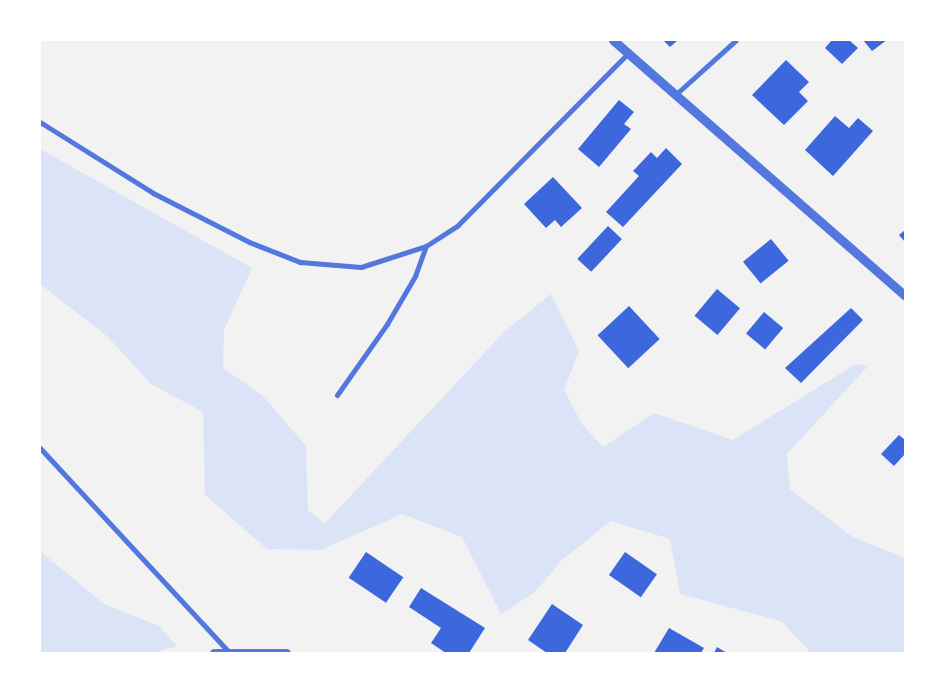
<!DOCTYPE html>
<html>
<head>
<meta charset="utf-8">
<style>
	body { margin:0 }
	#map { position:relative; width:945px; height:693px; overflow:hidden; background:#f2f2f2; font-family:Cabin,sans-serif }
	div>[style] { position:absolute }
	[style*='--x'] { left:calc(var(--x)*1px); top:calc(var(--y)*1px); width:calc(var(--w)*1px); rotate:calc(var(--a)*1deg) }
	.green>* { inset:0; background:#dbe4f7 }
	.building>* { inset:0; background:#3d67dc; transform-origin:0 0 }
	.minor>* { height:5px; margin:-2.5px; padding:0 2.5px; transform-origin:2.5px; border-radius:2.5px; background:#5277de }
	.tertiary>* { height:9px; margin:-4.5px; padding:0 4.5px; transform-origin:4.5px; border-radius:4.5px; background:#5277de }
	span { translate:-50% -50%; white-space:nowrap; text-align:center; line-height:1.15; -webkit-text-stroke:5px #fff; paint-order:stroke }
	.frame { position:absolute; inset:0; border:41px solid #fff; pointer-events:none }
</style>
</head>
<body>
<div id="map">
	<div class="green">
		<i style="clip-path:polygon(40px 149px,252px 268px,224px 330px,223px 368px,262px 395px,306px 446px,308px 510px,325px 523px,504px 332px,551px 294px,579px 351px,564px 390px,582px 424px,603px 447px,654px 413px,733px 440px,856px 364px,868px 366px,787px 454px,790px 489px,851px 536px,905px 558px,905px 653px,811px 653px,781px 621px,680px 594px,670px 539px,611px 521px,562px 560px,535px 592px,501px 614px,462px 537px,402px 514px,321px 550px,267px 549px,205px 495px,203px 412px,151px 384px,108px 337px,40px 284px)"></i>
		<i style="clip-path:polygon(40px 551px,104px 604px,159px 626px,177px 646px,153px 653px,40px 653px)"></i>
	</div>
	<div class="building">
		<i style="clip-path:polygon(663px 40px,678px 40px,670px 47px)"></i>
		<i style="clip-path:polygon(832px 40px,849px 40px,858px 48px,842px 64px,825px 48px)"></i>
		<i style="clip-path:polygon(863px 40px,887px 40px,872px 51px)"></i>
		<i style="clip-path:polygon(786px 60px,809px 82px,799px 92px,808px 101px,784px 125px,752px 95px)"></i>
		<i style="clip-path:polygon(619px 100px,634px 112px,624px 124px,631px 129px,599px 167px,578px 149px)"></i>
		<i style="clip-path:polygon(835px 116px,849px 128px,858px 118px,873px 131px,833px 176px,805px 150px)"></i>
		<i style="clip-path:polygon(666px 148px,682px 164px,623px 227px,606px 212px,639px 176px,633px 171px,651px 152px,657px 158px)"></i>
		<i style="clip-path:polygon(553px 177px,582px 208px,561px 227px,555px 220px,546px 228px,524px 204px)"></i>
		<i style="left:608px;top:226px;width:19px;height:45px;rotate:43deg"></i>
		<i style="clip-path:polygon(905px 230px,905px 242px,899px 235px)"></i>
		<i style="left:771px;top:239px;width:28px;height:36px;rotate:51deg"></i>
		<i style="left:717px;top:289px;width:30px;height:35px;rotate:40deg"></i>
		<i style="left:629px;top:306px;width:45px;height:43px;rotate:47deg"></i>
		<i style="clip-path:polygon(851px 308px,863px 320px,801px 383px,785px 368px)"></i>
		<i style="left:764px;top:312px;width:25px;height:28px;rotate:40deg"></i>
		<i style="clip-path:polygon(899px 435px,905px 440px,905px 454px,894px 466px,881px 454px)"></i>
		<i style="left:366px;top:552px;width:45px;height:31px;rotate:34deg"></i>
		<i style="left:625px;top:552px;width:39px;height:28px;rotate:35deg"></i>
		<i style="clip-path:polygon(421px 588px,485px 628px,469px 653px,446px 653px,431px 643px,441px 628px,409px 607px)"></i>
		<i style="clip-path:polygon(552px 604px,583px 625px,565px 653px,547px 653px,528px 640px)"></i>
		<i style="clip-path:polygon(669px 628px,704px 648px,701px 653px,654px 653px)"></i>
		<i style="clip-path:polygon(717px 647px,727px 653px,714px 653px)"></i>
	</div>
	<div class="minor">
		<i style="--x:675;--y:95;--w:82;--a:-42"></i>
		<i style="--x:40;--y:122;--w:133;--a:32.1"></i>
		<i style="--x:153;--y:193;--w:108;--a:27"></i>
		<i style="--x:249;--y:242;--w:55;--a:21.4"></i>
		<i style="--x:300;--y:262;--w:61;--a:4.7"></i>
		<i style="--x:361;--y:267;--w:68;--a:-17.9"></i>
		<i style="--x:426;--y:246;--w:38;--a:-33"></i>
		<i style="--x:458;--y:225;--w:242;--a:-45.3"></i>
		<i style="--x:337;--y:395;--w:87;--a:-54.8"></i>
		<i style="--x:387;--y:324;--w:56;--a:-59.7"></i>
		<i style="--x:415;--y:276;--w:32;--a:-70"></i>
		<i style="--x:40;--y:448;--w:277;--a:47.2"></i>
	</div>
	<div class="tertiary">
		<i style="--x:613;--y:40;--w:388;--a:41.2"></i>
		<i style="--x:214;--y:653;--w:72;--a:0"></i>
	</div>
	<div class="frame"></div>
</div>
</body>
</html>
